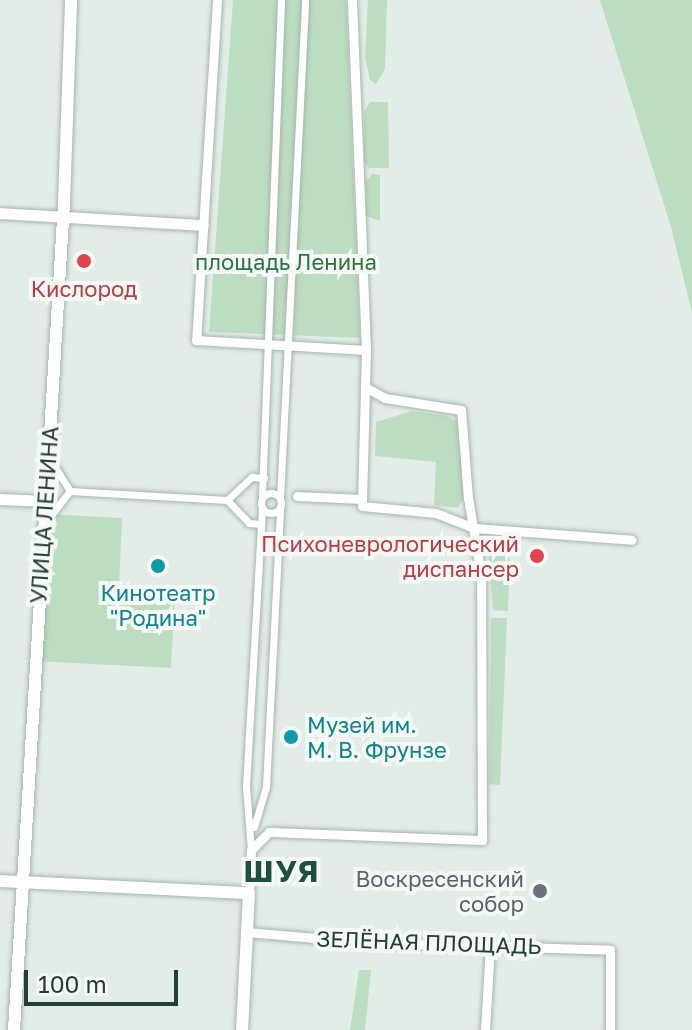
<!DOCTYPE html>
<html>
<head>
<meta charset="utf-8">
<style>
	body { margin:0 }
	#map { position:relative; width:692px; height:1030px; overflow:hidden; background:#e3ede7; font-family:"Golos Text",sans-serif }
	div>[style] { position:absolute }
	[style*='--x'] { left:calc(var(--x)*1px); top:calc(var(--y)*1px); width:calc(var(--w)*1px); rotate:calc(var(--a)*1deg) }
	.green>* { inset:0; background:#bdddc2 }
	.roads { filter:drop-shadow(0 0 2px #a6b5ae) drop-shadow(0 0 2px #a6b5ae) }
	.pedestrian>* { height:7px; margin:-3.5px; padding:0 3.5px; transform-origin:3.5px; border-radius:3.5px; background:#fff }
	.pedestrian>.ring { margin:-3.5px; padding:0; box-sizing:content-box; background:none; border:7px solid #fff; border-radius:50% }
	.minor>* { height:9px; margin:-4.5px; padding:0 4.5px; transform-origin:4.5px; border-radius:4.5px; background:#fff }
	.tertiary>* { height:11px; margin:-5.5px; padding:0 5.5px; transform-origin:5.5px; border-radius:5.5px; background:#fff }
	.secondary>* { height:12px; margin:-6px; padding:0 6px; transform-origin:6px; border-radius:6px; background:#fff }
	.dots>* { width:22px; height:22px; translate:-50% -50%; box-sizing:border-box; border:4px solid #f4f9f6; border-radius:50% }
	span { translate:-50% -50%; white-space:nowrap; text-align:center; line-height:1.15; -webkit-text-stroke:8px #f4f9f6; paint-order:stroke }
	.park-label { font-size:22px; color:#2e7442 }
	.health-label { font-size:22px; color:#be3a42 }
	.right { translate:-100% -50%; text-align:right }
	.street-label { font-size:22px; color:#233e34 }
	.culture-label { font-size:22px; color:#0d838f }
	.left { translate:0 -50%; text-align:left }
	.worship-label { font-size:22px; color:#5b616d }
	.district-label { font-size:30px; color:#1f4f3f; font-weight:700; letter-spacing:2px }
	.scale { position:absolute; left:24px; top:970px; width:154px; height:36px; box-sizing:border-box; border:4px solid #233e34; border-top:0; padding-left:10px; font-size:24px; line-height:28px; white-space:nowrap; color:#233e34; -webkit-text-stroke:6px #f4f9f6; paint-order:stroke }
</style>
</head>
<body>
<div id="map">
	<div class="green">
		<i style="clip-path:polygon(233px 0,346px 0,360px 338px,209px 332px)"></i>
		<i style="clip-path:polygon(368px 0,387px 0,385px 69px,376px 84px,370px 80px,365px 57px)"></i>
		<i style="clip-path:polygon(600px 0,692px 0,692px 313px,671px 227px)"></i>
		<i style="clip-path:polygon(370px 102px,388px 102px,389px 168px,369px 168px,364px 161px,364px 112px)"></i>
		<i style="clip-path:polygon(372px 174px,380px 175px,380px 221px,366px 216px,365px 183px)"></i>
		<i style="clip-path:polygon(412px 411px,447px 416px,462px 424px,463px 499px,458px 508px,434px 505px,436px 462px,375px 456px,376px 422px)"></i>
		<i style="clip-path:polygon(45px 514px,122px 518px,119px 588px,175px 592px,171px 668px,34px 661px)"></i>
		<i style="clip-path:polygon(487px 540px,510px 540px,508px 611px,493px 610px)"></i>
		<i style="clip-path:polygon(491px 618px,507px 618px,500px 785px,489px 784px)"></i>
		<i style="clip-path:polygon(359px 970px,371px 970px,365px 1030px,350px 1030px)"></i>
	</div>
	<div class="roads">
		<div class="pedestrian">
			<i style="--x:55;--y:467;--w:28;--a:58"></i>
			<i style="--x:70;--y:491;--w:157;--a:3.3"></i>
			<i style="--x:227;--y:500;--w:34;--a:-43"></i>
			<i style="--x:252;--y:477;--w:12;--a:5"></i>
			<i class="ring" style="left:261px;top:493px;width:13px;height:13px"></i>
			<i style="--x:262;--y:496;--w:496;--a:-87.8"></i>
			<i style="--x:280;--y:498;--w:499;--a:-87.1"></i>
			<i style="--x:227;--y:500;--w:32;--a:46"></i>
			<i style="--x:249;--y:523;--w:11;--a:5"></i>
			<i style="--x:51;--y:515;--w:31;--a:-52"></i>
			<i style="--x:254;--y:827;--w:42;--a:-73.3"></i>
			<i style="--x:266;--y:787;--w:280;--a:-87.1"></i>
			<i style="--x:251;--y:850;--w:64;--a:-94.5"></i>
			<i style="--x:246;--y:786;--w:278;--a:-86.7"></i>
		</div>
		<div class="minor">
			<i style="--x:217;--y:0;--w:341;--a:93.5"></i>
			<i style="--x:196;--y:340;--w:170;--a:3.4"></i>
			<i style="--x:366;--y:350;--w:350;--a:-92.3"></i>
			<i style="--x:366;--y:350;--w:156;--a:91.5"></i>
			<i style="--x:362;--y:506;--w:74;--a:5.4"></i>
			<i style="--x:436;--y:513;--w:41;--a:21.5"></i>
			<i style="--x:474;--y:528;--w:158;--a:4.3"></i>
			<i style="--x:297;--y:496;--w:65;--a:2.6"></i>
			<i style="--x:249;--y:893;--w:43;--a:-87.3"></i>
			<i style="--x:251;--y:850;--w:25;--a:-45"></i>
			<i style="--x:269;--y:832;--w:213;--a:2.2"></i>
			<i style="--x:482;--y:840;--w:266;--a:-90.2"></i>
			<i style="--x:481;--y:574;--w:77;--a:-99.7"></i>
			<i style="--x:468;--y:498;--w:88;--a:-94.5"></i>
			<i style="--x:461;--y:410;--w:77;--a:-171"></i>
			<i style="--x:385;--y:398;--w:21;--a:-151"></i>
			<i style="--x:247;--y:932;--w:114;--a:5"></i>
			<i style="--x:361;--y:942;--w:249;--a:1.8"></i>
			<i style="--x:610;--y:950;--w:80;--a:90"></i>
			<i style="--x:485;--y:1030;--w:85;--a:-86.6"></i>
		</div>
		<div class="tertiary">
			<i style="--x:0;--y:213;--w:203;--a:3.4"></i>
			<i style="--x:0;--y:499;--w:46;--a:2.5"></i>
		</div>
		<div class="secondary">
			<i style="--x:0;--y:881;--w:249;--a:2.8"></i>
			<i style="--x:249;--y:893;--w:137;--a:92.9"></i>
			<i style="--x:14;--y:1030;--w:828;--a:-86.54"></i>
			<i style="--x:64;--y:204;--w:204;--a:-88"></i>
		</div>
	</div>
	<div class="dots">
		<i style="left:84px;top:261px;background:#e0444e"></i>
		<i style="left:537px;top:556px;background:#e0444e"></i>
		<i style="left:158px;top:566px;background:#0f9aa8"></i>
		<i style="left:291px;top:737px;background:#0f9aa8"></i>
		<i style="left:540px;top:891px;background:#6b7280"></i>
	</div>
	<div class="park-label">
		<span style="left:286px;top:262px">площадь Ленина</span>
	</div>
	<div class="health-label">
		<span style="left:84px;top:289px">Кислород</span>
		<span class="right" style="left:519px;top:556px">Психоневрологический<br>диспансер</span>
	</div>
	<div class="street-label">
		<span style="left:44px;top:515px;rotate:-86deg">УЛИЦА ЛЕНИНА</span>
		<span style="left:429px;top:942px;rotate:2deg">ЗЕЛЁНАЯ ПЛОЩАДЬ</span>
	</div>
	<div class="culture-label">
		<span style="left:158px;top:605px">Кинотеатр<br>"Родина"</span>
		<span class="left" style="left:307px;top:737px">Музей им.<br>М. В. Фрунзе</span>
	</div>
	<div class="worship-label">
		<span class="right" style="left:524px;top:891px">Воскресенский<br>собор</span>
	</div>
	<div class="district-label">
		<span style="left:282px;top:871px">ШУЯ</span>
	</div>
	<div class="scale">100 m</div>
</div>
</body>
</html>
